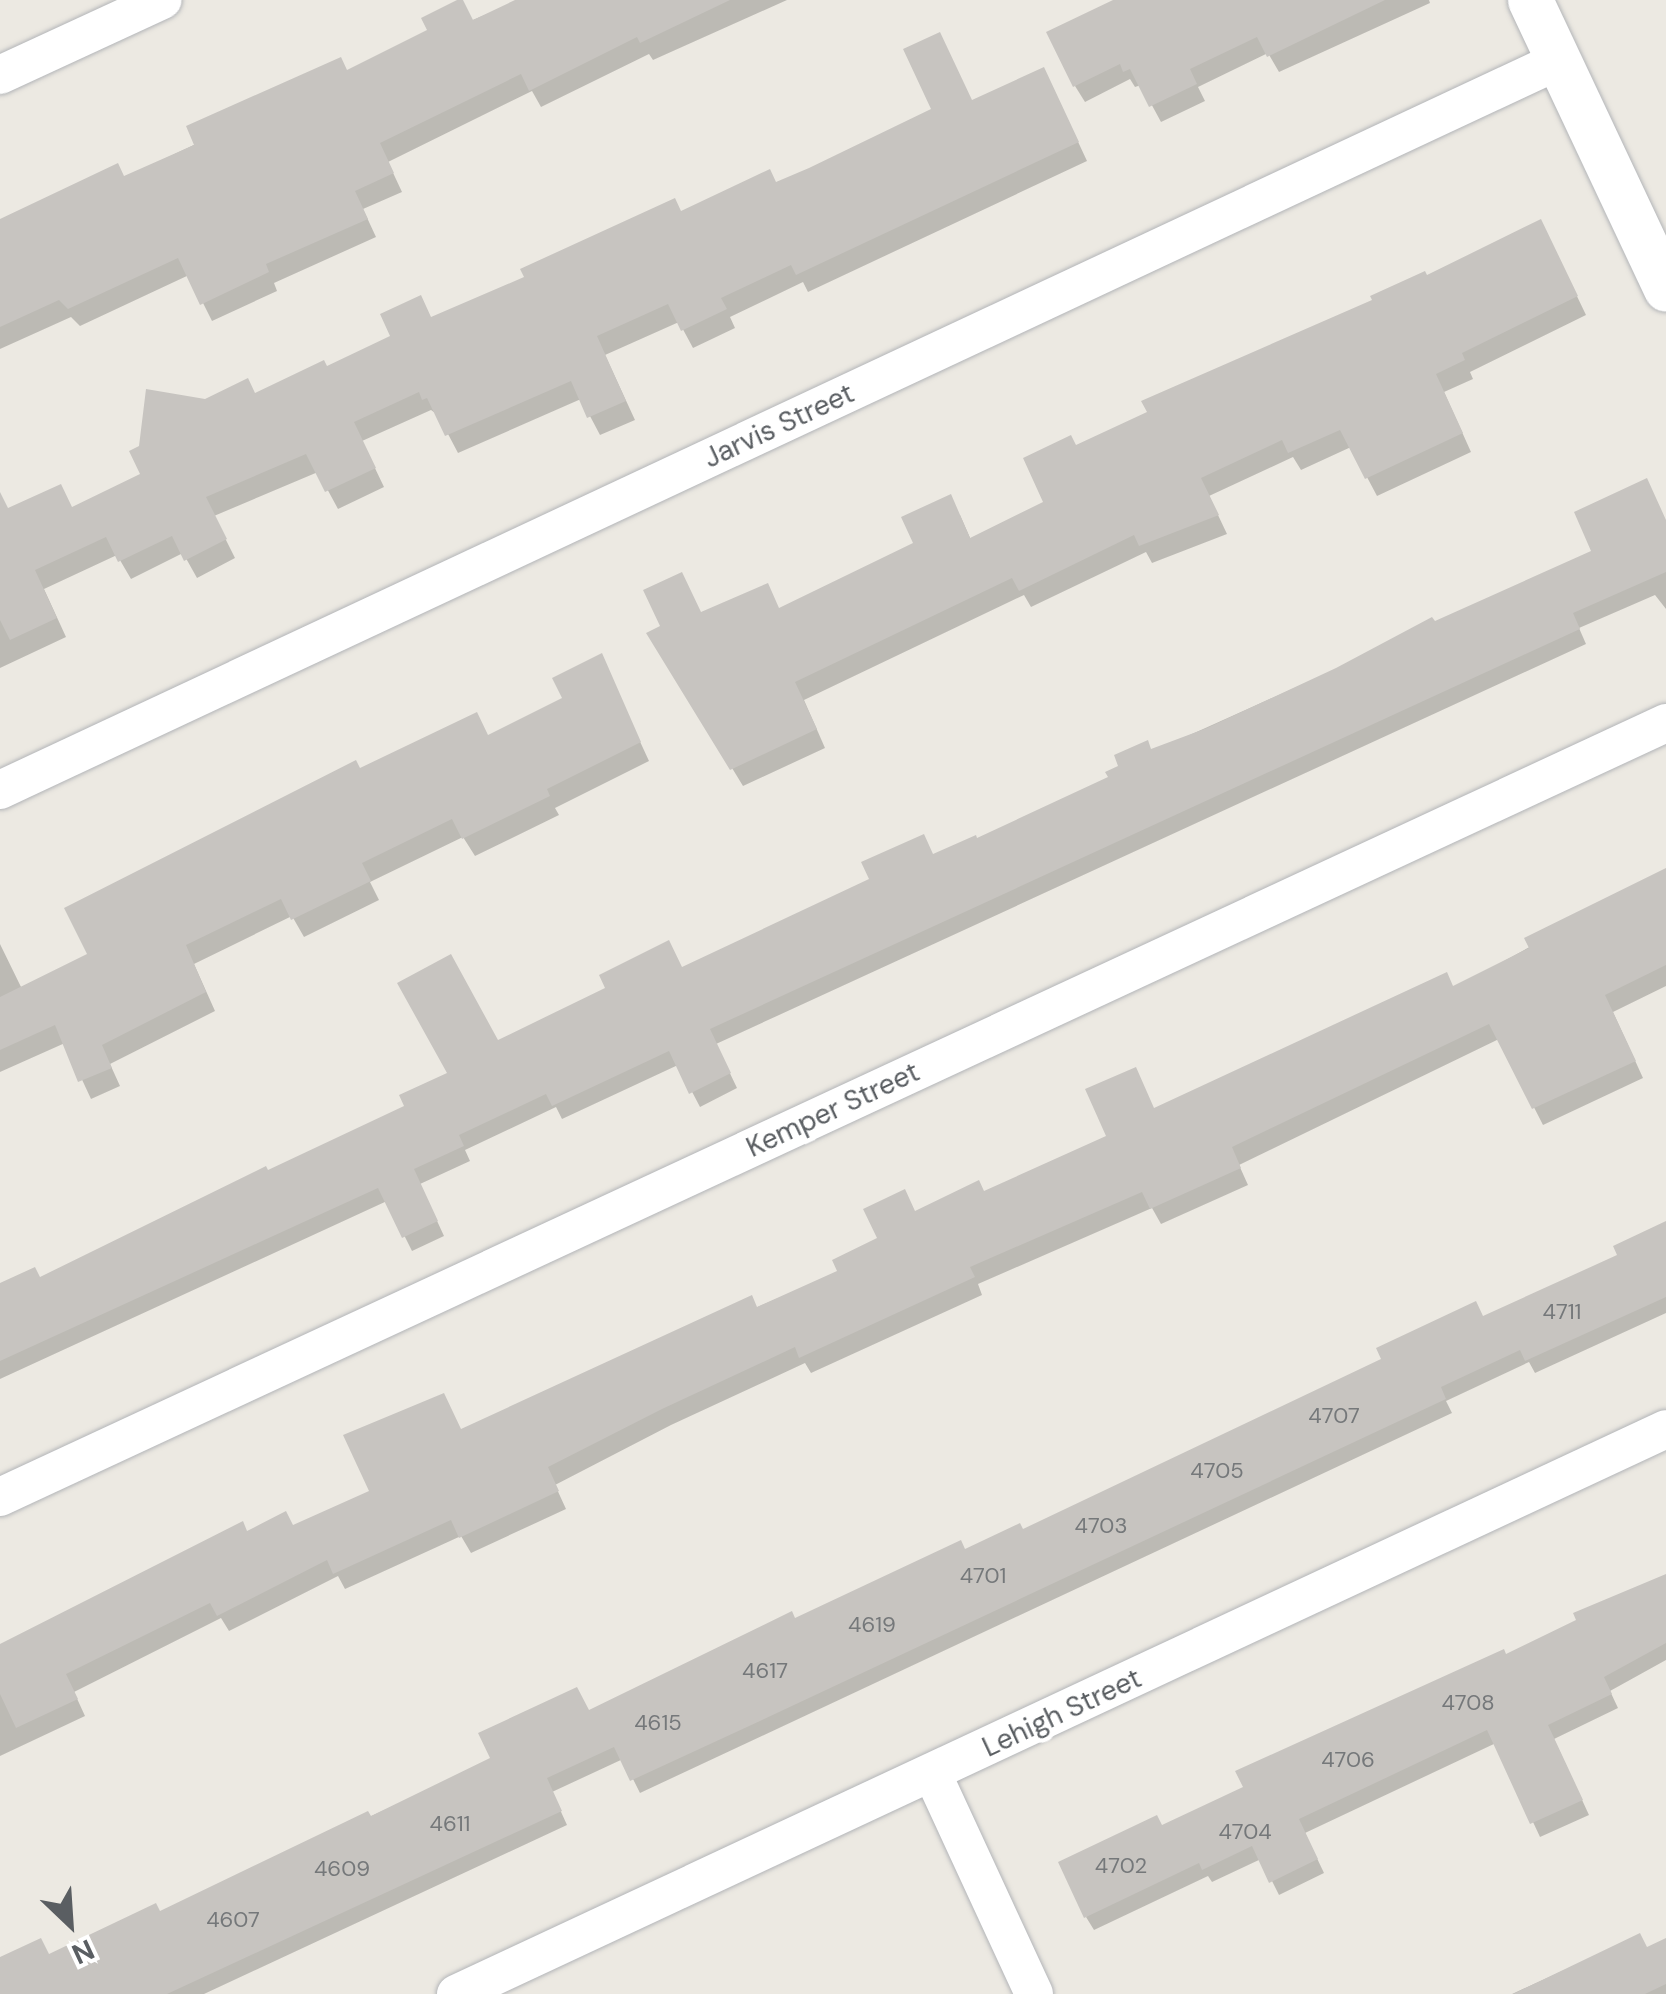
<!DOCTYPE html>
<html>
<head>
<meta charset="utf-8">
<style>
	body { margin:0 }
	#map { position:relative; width:1666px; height:1994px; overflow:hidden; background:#ece9e2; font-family:"DM Sans",sans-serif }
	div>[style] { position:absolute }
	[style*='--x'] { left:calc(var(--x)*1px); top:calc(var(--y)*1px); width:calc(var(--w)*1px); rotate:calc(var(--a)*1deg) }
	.shadow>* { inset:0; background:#0003 }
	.building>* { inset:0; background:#c7c4c0 }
	.roads { filter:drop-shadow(0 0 2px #b3b5b8) drop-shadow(0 0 2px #b3b5b8) }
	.minor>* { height:38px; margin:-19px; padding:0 19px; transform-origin:19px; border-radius:19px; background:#fff }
	.tertiary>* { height:45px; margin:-22.5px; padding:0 22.5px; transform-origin:22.5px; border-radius:22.5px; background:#fff }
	span { translate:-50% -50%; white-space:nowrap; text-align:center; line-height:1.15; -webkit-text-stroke:9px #fff; paint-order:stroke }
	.number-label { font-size:22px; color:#75787a }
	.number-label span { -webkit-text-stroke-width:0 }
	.street-label { font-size:28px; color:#5a5e62 }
	.north { position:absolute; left:20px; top:1874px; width:100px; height:100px; -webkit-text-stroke:8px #fff; paint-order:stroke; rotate:155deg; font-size:28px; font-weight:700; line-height:40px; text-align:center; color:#5a5e62 }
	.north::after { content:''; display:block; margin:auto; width:35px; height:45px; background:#5a5e62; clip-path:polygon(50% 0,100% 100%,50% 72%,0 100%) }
</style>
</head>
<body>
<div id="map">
	<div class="shadow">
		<i style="clip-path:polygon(521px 0,787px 0,653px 60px,649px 54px,541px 107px,532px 91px,388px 162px,402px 192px,363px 209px,376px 237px,274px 283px,277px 291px,212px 321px,189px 275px,80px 326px,71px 317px,0 349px,0 221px,124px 178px,348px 72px)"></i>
		<i style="clip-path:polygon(1118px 0,1429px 0,1430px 3px,1279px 72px,1268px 53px,1198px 87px,1205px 101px,1161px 122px,1141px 85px,1135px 87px,1130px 79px,1085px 102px,1075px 86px)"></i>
		<i style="clip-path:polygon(1053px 88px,1087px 161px,808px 292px,803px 282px,730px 317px,735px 328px,693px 348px,679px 322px,605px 355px,635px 420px,600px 435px,581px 399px,458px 453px,438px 415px,431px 410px,362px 441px,384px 487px,338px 509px,318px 472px,214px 516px,235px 558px,197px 578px,183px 553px,131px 579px,117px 555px,44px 589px,66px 637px,0 668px,0 514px,73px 510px,143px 475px,206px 401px,255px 396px,326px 369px,681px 214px,776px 185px,973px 102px)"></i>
		<i style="clip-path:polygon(1550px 240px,1586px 315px,1470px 372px,1473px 379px,1444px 392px,1471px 452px,1377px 496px,1351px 447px,1301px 470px,1293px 457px,1209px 496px,1227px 534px,1152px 563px,1146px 552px,1031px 607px,1024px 595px,804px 700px,825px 748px,743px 786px,660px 650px,702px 615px,780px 610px,916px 544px,960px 515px,971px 540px,1047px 503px,1075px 448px,1426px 278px)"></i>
		<i style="clip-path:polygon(1666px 521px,1666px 609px,1655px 595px,1579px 628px,1586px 644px,716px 1044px,737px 1088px,700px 1107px,678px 1065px,562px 1119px,556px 1107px,465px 1150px,470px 1161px,420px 1184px,444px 1236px,412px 1251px,387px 1201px,0 1379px,0 1286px,40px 1280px,407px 1108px,497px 1043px,682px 970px,933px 856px,977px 841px,1111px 779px,1152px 752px)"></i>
		<i style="clip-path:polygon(601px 657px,649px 761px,555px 808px,559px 815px,475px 856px,463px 837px,370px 882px,379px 900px,304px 937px,292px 916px,194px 964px,215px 1011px,110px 1064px,120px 1086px,91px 1099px,65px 1043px,0 1072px,0 944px,22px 989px,90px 955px,360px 771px,489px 737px,565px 699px)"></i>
		<i style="clip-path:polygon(1666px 872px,1666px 986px,1613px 1012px,1643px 1078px,1543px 1125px,1499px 1039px,1239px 1165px,1248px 1185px,1161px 1224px,1152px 1208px,978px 1284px,982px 1295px,811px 1373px,805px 1363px,671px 1425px,555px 1485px,566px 1509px,471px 1553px,461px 1536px,345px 1589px,338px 1576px,229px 1631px,221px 1618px,74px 1692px,85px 1716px,0 1756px,0 1647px,247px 1533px,293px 1528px,372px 1492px,462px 1432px,840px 1272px,916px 1213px,984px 1194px,1110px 1137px,1155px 1110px,1453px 989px)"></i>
		<i style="clip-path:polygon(1666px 1224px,1666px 1313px,1535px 1373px,1529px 1362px,1446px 1401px,1452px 1413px,640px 1793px,623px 1759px,552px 1792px,567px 1825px,204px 1994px,0 1994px,0 1960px,49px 1956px,159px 1914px,794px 1621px,1022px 1532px,1620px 1256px)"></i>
		<i style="clip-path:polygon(1666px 1577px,1666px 1660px,1610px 1691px,1618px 1708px,1554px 1739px,1589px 1815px,1540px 1837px,1496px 1743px,1305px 1833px,1324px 1873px,1279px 1895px,1261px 1859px,1212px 1882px,1208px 1876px,1094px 1930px,1086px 1917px,1162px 1828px,1580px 1621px,1576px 1614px)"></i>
		<i style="clip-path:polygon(1639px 1936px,1647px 1949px,1666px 1940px,1666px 1994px,1512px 1994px)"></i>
	</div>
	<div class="building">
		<i style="clip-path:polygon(457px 0,463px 0,473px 20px,515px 0,730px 0,640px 43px,637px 37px,529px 91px,521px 74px,380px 143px,394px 173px,355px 191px,368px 219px,266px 264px,269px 272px,200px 305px,178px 258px,68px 309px,59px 300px,0 327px,0 219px,118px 163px,124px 176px,194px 145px,186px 126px,341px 57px,347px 70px,427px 30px,421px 18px)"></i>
		<i style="clip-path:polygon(1113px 0,1385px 0,1267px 57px,1257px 37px,1190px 69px,1197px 84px,1149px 107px,1130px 69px,1123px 72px,1120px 64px,1073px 87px,1046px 32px)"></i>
		<i style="clip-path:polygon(940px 32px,972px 100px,1044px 67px,1079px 142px,796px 275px,791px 265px,721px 298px,727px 309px,681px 331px,668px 304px,597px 336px,626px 401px,587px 418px,571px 381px,445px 436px,427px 398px,422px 400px,419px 392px,354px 422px,376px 468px,325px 492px,306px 454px,206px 497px,227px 539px,184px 561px,172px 536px,118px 562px,106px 537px,35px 570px,57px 618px,10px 640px,0 620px,0 492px,8px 508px,61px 484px,72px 507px,140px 474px,129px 451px,139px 446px,146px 389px,205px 399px,248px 378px,255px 393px,324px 360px,327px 366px,390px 336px,380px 314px,421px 295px,431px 317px,524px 277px,520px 269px,675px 198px,681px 211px,770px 169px,776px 182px,809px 168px,931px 109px,903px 49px)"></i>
		<i style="clip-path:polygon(1541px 219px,1578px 296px,1462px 353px,1465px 360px,1436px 374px,1463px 433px,1365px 479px,1340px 430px,1288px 453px,1282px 440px,1201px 478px,1219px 515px,1139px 546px,1134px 535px,1019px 591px,1012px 578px,795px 682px,817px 729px,730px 770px,646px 633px,660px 626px,643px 590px,682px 572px,701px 612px,768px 583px,779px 608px,913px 543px,901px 517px,951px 494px,970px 538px,1043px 502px,1023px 458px,1071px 435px,1076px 445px,1147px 412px,1141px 401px,1372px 300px,1370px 296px,1425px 271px,1427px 275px)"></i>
		<i style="clip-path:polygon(1647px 478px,1666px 520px,1666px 572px,1573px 613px,1580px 629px,710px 1029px,731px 1073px,689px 1094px,669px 1051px,552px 1106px,546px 1094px,459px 1135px,464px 1146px,414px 1169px,438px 1221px,402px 1238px,378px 1188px,0 1361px,0 1283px,35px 1267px,40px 1277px,266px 1166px,268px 1170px,404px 1106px,399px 1095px,447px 1073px,397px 983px,451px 954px,498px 1040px,605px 988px,599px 975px,669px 940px,682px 967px,869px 879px,861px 862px,924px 834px,933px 854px,976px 835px,977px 838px,1108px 777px,1105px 772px,1118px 766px,1114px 755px,1148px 740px,1151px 749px,1207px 728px,1336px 668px,1432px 617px,1435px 621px,1591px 551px,1574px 512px)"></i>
		<i style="clip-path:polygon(602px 653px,641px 742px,547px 789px,550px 796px,462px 839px,452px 819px,362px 863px,371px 881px,291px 920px,281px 899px,186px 945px,206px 992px,102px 1045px,112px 1068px,78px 1082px,55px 1025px,0 1050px,0 997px,87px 954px,64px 908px,356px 760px,360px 768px,477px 712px,488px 735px,562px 698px,552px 678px)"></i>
		<i style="clip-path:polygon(1666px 868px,1666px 965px,1605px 995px,1636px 1061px,1532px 1109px,1489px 1024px,1232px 1147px,1241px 1168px,1150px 1209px,1142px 1192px,970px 1267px,975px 1277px,799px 1358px,795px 1347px,662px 1409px,548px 1467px,559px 1491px,459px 1538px,451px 1520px,333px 1574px,327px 1560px,217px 1616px,210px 1603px,66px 1674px,78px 1699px,16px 1728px,0 1694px,0 1644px,243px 1521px,247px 1531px,286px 1511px,293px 1525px,369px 1491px,343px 1435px,444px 1393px,461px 1429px,752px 1295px,757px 1307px,837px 1271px,832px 1260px,877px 1238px,863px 1209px,905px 1189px,915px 1211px,979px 1180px,984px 1191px,1106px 1136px,1085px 1089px,1136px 1067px,1154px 1108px,1447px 972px,1453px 986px,1529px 948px,1524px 938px)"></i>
		<i style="clip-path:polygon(1666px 1221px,1666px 1297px,1525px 1361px,1520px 1350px,1441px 1387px,1446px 1399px,760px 1721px,630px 1781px,614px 1747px,547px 1778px,562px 1811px,167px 1994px,0 1994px,0 1957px,41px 1938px,49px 1954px,156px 1903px,160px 1911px,368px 1811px,371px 1816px,490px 1758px,478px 1733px,577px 1687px,589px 1710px,792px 1611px,795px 1618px,961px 1540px,965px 1549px,1020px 1523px,1023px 1529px,1381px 1359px,1376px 1348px,1476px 1301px,1483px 1316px,1617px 1255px,1613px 1246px)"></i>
		<i style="clip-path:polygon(1666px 1574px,1666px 1643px,1604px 1677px,1612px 1694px,1548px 1725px,1583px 1800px,1530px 1824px,1487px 1730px,1299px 1819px,1318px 1859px,1269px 1883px,1252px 1846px,1202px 1870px,1199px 1863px,1084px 1918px,1058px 1862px,1157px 1815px,1162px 1825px,1243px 1787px,1235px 1771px,1504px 1649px,1506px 1654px,1576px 1620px,1573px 1613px)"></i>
		<i style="clip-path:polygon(1640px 1933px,1647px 1947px,1666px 1938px,1666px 1984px,1645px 1994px,1513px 1994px)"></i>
	</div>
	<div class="roads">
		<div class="minor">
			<i style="--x:0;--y:75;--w:179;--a:-24.8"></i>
			<i style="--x:0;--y:790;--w:1720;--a:-25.08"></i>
			<i style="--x:0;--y:1497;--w:1837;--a:-24.92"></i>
			<i style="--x:932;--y:1773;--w:243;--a:65.2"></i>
			<i style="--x:456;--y:1994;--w:1335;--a:-25.03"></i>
		</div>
		<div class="tertiary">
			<i style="--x:1530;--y:0;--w:319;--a:64.8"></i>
		</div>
	</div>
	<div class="number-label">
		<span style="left:1562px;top:1312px">4711</span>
		<span style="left:1334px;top:1416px">4707</span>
		<span style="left:1217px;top:1471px">4705</span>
		<span style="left:1101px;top:1526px">4703</span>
		<span style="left:983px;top:1576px">4701</span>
		<span style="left:872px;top:1625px">4619</span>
		<span style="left:765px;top:1671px">4617</span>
		<span style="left:1468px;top:1703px">4708</span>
		<span style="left:658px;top:1723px">4615</span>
		<span style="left:1348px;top:1760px">4706</span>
		<span style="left:450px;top:1824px">4611</span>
		<span style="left:1245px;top:1832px">4704</span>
		<span style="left:1121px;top:1866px">4702</span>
		<span style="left:342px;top:1869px">4609</span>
		<span style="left:233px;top:1920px">4607</span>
	</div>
	<div class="street-label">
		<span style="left:779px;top:426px;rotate:-25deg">Jarvis Street</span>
		<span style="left:833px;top:1110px;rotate:-25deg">Kemper Street</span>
		<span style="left:1062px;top:1713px;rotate:-25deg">Lehigh Street</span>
	</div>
	<div class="north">N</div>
</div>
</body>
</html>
